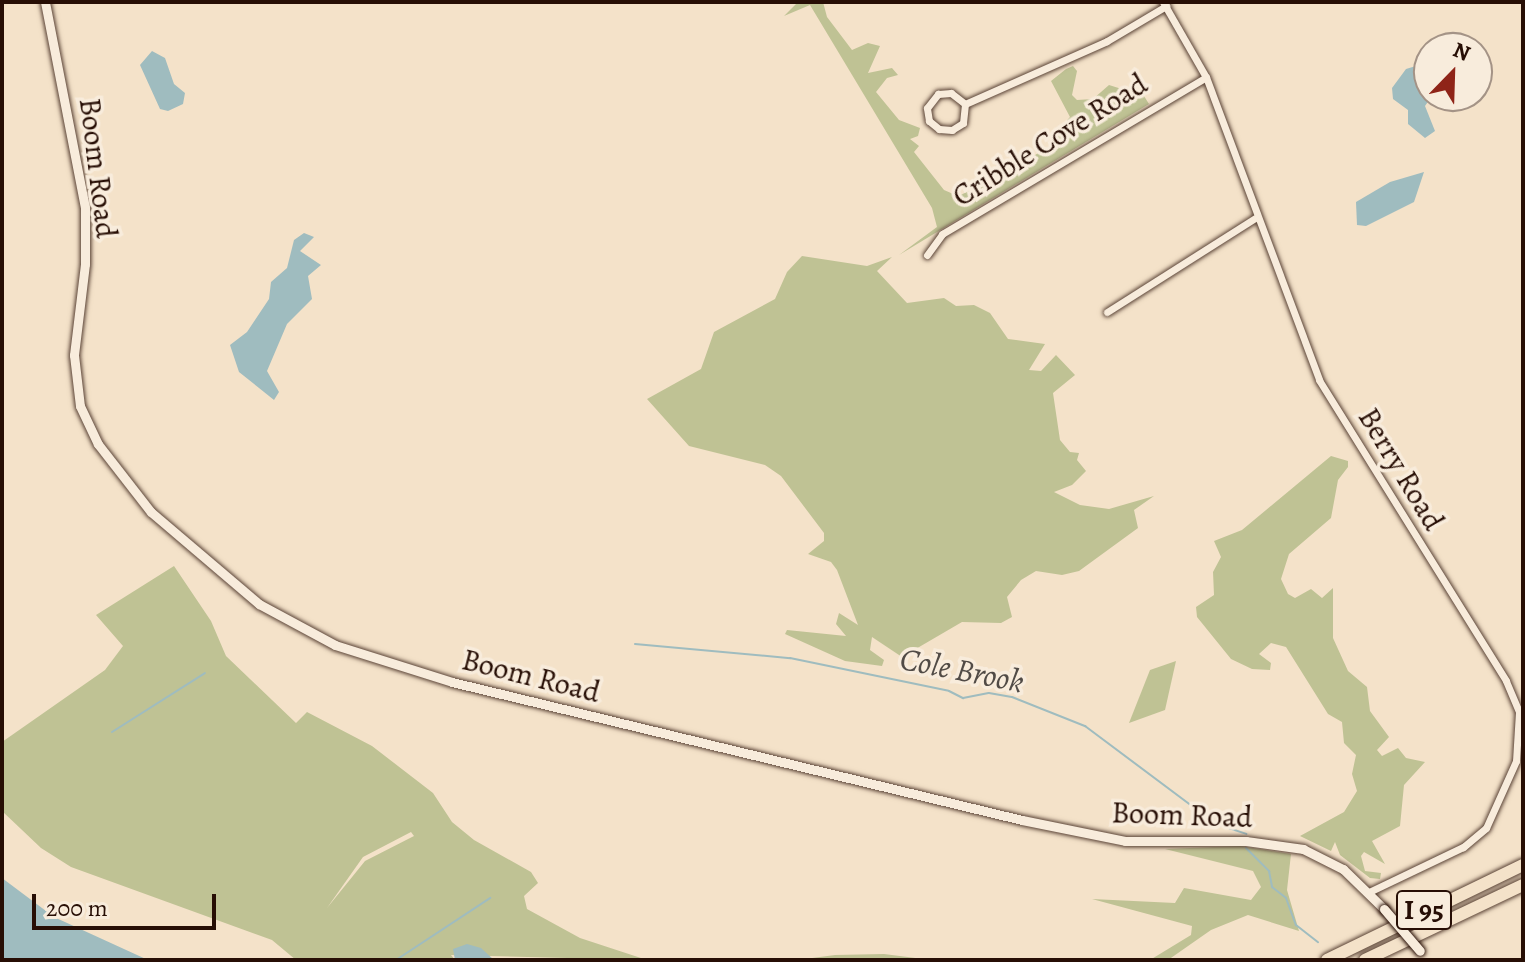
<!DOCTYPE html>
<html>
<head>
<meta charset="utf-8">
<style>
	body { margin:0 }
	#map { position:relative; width:1525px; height:962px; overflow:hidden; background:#f4e2c9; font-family:Alegreya,serif }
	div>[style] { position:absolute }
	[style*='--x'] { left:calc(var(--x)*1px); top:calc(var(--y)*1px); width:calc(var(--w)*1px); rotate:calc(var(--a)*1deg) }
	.green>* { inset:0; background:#bfc294 }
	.water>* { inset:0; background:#9fbcbf }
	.stream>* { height:2px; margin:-1px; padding:0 1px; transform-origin:1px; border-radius:1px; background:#9fbcbf }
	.roads { filter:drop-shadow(0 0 2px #5a4336) drop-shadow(0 0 2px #5a4336) }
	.street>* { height:7px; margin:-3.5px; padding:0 3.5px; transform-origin:3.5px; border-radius:3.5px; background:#f8ecdc }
	.secondary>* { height:9px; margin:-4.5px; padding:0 4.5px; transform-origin:4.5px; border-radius:4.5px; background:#f8ecdc }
	.highway>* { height:12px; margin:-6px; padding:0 6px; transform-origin:6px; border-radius:6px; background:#f4e2c9 }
	.bridges { filter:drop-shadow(0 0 2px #270e05) drop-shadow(0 0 2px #270e05) }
	.secondary-bridge>* { height:9px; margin:-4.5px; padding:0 4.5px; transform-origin:4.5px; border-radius:4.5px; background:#f8ecdc }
	span { translate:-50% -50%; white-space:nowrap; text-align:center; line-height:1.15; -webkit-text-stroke:7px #f8ecdc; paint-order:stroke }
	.shield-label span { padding:2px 6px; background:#f8ecdc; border:2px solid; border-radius:6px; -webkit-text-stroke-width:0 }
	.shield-label { font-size:28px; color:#270e05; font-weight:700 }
	.street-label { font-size:30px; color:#270e05 }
	.water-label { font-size:32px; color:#514b46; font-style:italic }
	.frame { position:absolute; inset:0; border:4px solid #270e05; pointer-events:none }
	.north { position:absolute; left:1413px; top:32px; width:80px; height:80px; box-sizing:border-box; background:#f8ecdc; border:2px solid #a49386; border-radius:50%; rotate:23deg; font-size:22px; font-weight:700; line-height:32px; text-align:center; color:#270e05 }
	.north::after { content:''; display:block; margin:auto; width:28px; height:36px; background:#8f2418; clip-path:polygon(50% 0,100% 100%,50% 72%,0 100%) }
	.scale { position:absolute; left:32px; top:894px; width:184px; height:36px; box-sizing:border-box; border:4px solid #270e05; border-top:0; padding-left:10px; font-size:24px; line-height:28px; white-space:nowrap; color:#270e05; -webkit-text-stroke:6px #f8ecdc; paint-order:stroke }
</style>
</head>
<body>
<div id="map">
	<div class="green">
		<i style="clip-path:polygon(798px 2px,823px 2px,827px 17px,852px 50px,868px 43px,880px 46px,868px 73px,892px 68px,898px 75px,887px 78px,876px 92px,899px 120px,920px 128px,918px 136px,910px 139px,919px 146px,914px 152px,944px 190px,958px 196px,997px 179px,1010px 159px,1023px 162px,1054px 144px,1055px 133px,1070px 117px,1051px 81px,1066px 69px,1073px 66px,1077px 71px,1072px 95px,1077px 100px,1093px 99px,1109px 85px,1144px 96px,1149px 104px,899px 255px,937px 227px,932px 208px,810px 5px,784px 16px)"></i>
		<i style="clip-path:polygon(802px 256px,867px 266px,892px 257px,877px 271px,907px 303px,944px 298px,956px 306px,974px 305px,990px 313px,1008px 339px,1045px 344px,1029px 370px,1041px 371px,1056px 355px,1075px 375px,1053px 393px,1060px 440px,1070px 452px,1079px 453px,1077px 460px,1086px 471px,1072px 485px,1054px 492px,1080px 505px,1109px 509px,1154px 496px,1134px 510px,1138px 528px,1079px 571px,1062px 575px,1036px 571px,1021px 580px,1007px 597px,1012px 617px,1001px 623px,962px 622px,902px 657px,872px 637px,870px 650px,884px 660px,882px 666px,845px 661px,785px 634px,787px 630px,846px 636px,836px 624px,839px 613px,858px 625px,837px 570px,831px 562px,808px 554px,824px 541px,824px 533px,781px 476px,765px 465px,689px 446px,647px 399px,701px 369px,714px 332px,775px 299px,787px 272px)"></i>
		<i style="clip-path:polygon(1331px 456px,1348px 461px,1348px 467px,1338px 480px,1331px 518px,1289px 554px,1281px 579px,1288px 594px,1295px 598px,1311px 589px,1322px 598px,1333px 588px,1333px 638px,1348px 671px,1367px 687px,1370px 711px,1389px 737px,1377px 750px,1382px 756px,1398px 748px,1406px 758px,1425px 762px,1404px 785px,1400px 826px,1372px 841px,1385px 864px,1364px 852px,1361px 856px,1365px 871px,1381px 873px,1380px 879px,1370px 878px,1340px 855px,1335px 842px,1331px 851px,1300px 836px,1344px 812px,1357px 791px,1352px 774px,1356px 755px,1344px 743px,1342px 722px,1328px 714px,1286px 647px,1271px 643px,1259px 654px,1271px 663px,1270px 670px,1252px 669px,1231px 659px,1197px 617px,1196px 607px,1214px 595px,1213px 572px,1221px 557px,1214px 541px,1242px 530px)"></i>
		<i style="clip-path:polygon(evenodd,174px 566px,211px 621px,226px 656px,296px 723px,307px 712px,372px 746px,433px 793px,452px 822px,474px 840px,531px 872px,538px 883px,524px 896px,527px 909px,580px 938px,647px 960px,451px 955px,455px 960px,296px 960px,272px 940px,71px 867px,41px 848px,2px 811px,2px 742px,105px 670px,123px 646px,96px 615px,174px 566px,411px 832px,414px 836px,365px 861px,327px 908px,363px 857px,411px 832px)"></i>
		<i style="clip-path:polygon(1176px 661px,1165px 710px,1129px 723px,1150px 670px)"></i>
		<i style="clip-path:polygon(1240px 846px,1291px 854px,1287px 890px,1299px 931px,1248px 915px,1211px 930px,1168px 960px,1150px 960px,1191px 935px,1192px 926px,1092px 899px,1175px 903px,1184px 888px,1251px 900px,1261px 887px,1253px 871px,1165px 849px)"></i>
		<i style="clip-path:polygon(884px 954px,931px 960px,797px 960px,835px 955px)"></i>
	</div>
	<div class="water">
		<i style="clip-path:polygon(152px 51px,165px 58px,174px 84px,185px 93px,183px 104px,168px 111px,160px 109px,140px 65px)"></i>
		<i style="clip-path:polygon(1429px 62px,1432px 96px,1425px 106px,1435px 131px,1425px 138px,1408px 124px,1408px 110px,1393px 99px,1392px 88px,1406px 69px)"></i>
		<i style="clip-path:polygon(1424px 172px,1414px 202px,1366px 226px,1357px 225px,1356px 202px,1390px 182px)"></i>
		<i style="clip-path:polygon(304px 233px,314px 237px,300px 251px,321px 265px,308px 276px,312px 299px,287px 324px,270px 364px,267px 371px,279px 392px,274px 400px,239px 372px,230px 345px,247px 332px,269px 299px,271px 282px,287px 268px,294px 240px)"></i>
		<i style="clip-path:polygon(2px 878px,54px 917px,148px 960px,2px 960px)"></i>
		<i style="clip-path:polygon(467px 944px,481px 948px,494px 960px,455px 960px,453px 949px)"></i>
	</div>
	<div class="stream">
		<i style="--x:635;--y:644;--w:156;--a:5.2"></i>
		<i style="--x:790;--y:658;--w:162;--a:11.7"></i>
		<i style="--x:949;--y:691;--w:16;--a:27"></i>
		<i style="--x:963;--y:698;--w:26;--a:-11"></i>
		<i style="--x:989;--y:693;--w:23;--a:10"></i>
		<i style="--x:1012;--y:697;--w:79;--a:21.7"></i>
		<i style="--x:1085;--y:726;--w:164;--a:36.8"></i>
		<i style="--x:1216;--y:824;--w:32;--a:18"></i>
		<i style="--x:112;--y:732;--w:110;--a:-32.4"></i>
		<i style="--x:1246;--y:848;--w:33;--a:45"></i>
		<i style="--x:1269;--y:871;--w:16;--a:79"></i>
		<i style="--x:1272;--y:887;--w:18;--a:38"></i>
		<i style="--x:1286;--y:898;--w:29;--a:70"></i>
		<i style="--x:1296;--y:925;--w:28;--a:38"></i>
		<i style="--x:396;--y:960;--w:113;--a:-33.4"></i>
	</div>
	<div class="roads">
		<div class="street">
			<i style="--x:1163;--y:2;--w:86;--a:60.2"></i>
			<i style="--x:1206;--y:77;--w:323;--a:69.5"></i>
			<i style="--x:1319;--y:380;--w:354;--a:58.1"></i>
			<i style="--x:1506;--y:681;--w:34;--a:67"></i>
			<i style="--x:1519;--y:712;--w:49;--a:93.5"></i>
			<i style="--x:1516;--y:761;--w:73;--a:114.1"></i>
			<i style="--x:1486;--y:828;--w:30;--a:140"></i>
			<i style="--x:1463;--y:847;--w:104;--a:154.4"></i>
			<i style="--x:965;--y:104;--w:19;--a:96"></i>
			<i style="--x:963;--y:123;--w:13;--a:148"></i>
			<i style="--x:952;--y:130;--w:13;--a:-176"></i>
			<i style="--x:939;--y:129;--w:13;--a:-141"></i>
			<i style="--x:929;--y:121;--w:13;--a:-99"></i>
			<i style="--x:927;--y:108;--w:18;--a:-52"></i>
			<i style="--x:938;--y:94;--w:13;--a:-4"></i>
			<i style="--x:951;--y:93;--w:18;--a:38"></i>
			<i style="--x:965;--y:104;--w:155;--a:-23.9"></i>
			<i style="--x:1107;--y:41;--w:69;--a:-30.7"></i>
			<i style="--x:927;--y:255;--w:26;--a:-54"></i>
			<i style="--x:942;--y:234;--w:307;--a:-30.7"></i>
			<i style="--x:1107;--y:312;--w:175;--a:-32.4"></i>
		</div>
		<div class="secondary">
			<i style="--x:45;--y:2;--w:209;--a:79"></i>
			<i style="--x:85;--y:207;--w:57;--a:90"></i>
			<i style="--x:85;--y:264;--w:92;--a:96.9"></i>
			<i style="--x:74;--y:355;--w:51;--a:83.3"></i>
			<i style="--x:80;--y:406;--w:42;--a:64.7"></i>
			<i style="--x:98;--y:444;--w:86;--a:52.1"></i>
			<i style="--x:151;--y:512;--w:142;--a:40.4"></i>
			<i style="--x:259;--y:604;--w:86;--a:28.3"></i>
			<i style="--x:335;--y:645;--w:123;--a:17.5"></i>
			<i style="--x:452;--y:682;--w:586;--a:13.61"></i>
			<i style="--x:1022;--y:820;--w:105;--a:11.5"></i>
			<i style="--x:1125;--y:841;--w:121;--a:0"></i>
			<i style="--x:1246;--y:841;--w:58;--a:8"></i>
			<i style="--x:1303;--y:849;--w:45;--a:26.6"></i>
			<i style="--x:1343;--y:869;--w:57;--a:44.3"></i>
		</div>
		<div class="highway">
			<i style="--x:1327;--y:960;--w:218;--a:-25.9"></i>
			<i style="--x:1365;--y:960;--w:175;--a:-25.4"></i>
		</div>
	</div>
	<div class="bridges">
		<div class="secondary-bridge">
			<i style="--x:1384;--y:909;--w:55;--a:49.4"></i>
		</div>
	</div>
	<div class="shield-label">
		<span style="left:1424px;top:910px">I 95</span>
	</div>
	<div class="street-label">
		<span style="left:1050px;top:140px;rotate:-32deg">Cribble Cove Road</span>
		<span style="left:98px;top:168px;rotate:83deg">Boom Road</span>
		<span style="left:1401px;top:469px;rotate:59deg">Berry Road</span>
		<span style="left:531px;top:676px;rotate:14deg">Boom Road</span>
		<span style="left:1182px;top:815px;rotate:2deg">Boom Road</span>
	</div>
	<div class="water-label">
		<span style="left:962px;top:670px;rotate:11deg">Cole Brook</span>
	</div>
	<div class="frame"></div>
	<div class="north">N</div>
	<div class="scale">200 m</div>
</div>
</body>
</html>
